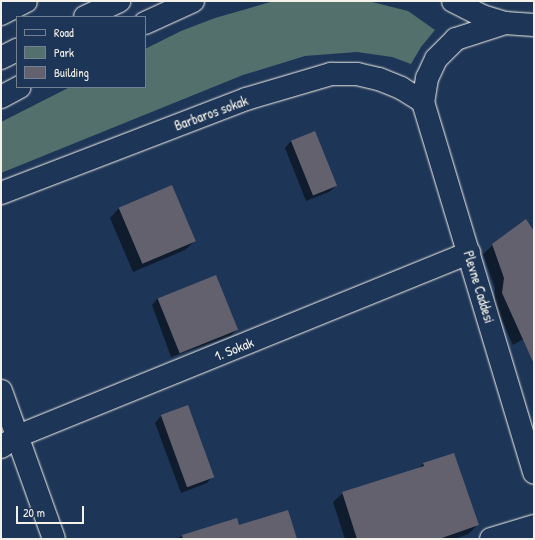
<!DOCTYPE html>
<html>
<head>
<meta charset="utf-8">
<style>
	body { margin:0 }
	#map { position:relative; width:535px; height:540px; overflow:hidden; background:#1d3557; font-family:"Patrick Hand",sans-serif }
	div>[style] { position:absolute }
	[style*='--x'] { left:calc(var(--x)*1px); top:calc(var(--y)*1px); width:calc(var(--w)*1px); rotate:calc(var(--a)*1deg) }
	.green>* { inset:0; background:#53706d }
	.shadow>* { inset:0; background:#0007 }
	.building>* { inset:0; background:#64616e; transform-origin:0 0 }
	.roads { filter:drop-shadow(0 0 1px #f4f1e8) drop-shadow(0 0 1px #f4f1e8) }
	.minor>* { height:22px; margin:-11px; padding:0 11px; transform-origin:11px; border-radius:11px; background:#1d3557 }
	.tertiary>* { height:22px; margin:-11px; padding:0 11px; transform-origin:11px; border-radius:11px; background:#1d3557 }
	.trunk>* { height:22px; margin:-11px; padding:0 11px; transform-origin:11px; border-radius:11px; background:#1d3557 }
	span { translate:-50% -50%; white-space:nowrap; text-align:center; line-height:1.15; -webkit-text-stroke:4px #1d3557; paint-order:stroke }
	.street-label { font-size:14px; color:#f4f1e8 }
	.frame { position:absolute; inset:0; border:2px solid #f4f1e8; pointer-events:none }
	.legend { position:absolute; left:16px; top:16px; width:130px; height:72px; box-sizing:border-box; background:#1d3557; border:1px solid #738091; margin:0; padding:5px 7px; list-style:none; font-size:12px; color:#f4f1e8 }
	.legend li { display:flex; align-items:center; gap:8px; height:20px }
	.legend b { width:20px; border:1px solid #738091 }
	.scale { position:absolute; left:16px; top:506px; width:68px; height:18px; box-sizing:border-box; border:2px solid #f4f1e8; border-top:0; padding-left:5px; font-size:12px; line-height:14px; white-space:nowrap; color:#f4f1e8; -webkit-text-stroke:3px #1d3557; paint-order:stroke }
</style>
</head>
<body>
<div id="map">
	<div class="green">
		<i style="clip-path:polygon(274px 1px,372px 2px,408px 11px,435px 30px,421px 47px,411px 64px,392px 57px,357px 52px,305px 56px,243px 75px,1px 173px,1px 122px,70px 87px,145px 87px,145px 49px,181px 31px,215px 18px)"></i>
	</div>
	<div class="shadow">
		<i style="clip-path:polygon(314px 132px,336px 186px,329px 192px,306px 201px,285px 148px,291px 141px)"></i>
		<i style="clip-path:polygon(119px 208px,195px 241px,185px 250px,133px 272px,110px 218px)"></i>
		<i style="clip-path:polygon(534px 233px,534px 333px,513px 345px,494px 303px,495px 288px,483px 254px,493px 245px)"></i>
		<i style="clip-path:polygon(158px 298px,237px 330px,230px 336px,171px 357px,152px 305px)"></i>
		<i style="clip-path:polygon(187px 406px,213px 476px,207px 483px,181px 493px,155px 423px,161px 416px)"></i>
		<i style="clip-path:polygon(454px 454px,478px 525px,468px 534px,454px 539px,345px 539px,333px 502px,343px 493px,418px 469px,423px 464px)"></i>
		<i style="clip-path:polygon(236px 519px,238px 526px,295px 539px,174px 539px)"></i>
	</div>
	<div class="building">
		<i style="left:315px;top:131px;width:59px;height:26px;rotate:68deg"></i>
		<i style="left:172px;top:185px;width:61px;height:58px;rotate:67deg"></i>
		<i style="clip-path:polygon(526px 219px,534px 231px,534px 364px,502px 293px,504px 278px,492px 244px)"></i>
		<i style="left:216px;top:275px;width:59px;height:63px;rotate:68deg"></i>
		<i style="left:188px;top:405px;width:77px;height:29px;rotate:70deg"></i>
		<i style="clip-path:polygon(454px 453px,479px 525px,439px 539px,357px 539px,342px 492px,424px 466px,423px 463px)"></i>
		<i style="clip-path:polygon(288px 510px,297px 539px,183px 539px,182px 535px,237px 518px,239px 525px)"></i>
	</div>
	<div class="roads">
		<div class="minor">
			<i style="--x:505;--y:23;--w:52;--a:161.9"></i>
			<i style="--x:456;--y:39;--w:28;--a:135"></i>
			<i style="--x:436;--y:59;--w:21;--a:115"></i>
			<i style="--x:427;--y:78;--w:24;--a:99"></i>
			<i style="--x:423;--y:102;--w:387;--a:73.3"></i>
			<i style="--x:1;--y:193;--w:262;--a:-21"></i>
			<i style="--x:246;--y:99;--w:89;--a:-16.4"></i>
			<i style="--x:331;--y:74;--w:26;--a:0"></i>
			<i style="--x:357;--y:74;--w:23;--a:13"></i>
			<i style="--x:379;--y:79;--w:24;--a:22"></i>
			<i style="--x:401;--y:88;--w:26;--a:32"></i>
			<i style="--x:1;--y:391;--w:157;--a:70.3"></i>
			<i style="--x:1;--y:447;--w:20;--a:-33"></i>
			<i style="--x:18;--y:436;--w:487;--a:-22.1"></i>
			<i style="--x:491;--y:539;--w:45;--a:-16.8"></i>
		</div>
		<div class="tertiary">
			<i style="--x:453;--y:1;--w:33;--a:27"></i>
			<i style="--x:482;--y:16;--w:24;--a:17"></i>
			<i style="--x:505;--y:23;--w:29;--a:4"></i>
		</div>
		<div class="trunk">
			<i style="--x:1;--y:14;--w:28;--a:-27"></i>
			<i style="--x:85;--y:17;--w:38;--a:-25"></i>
			<i style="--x:145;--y:23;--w:53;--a:-24.6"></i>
			<i style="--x:1;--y:58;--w:18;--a:-27"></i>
			<i style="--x:1;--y:97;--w:21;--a:-28"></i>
		</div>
	</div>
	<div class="street-label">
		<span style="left:211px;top:113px;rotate:-20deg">Barbaros sokak</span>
		<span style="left:479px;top:287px;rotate:73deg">Plevne Caddesi</span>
		<span style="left:234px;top:349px;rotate:-22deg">1. Sokak</span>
	</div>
	<div class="frame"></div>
	<ul class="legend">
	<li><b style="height:5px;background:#1d3557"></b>Road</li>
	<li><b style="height:11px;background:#53706d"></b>Park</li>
	<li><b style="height:11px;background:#64616e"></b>Building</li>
	</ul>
	<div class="scale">20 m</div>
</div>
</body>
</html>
